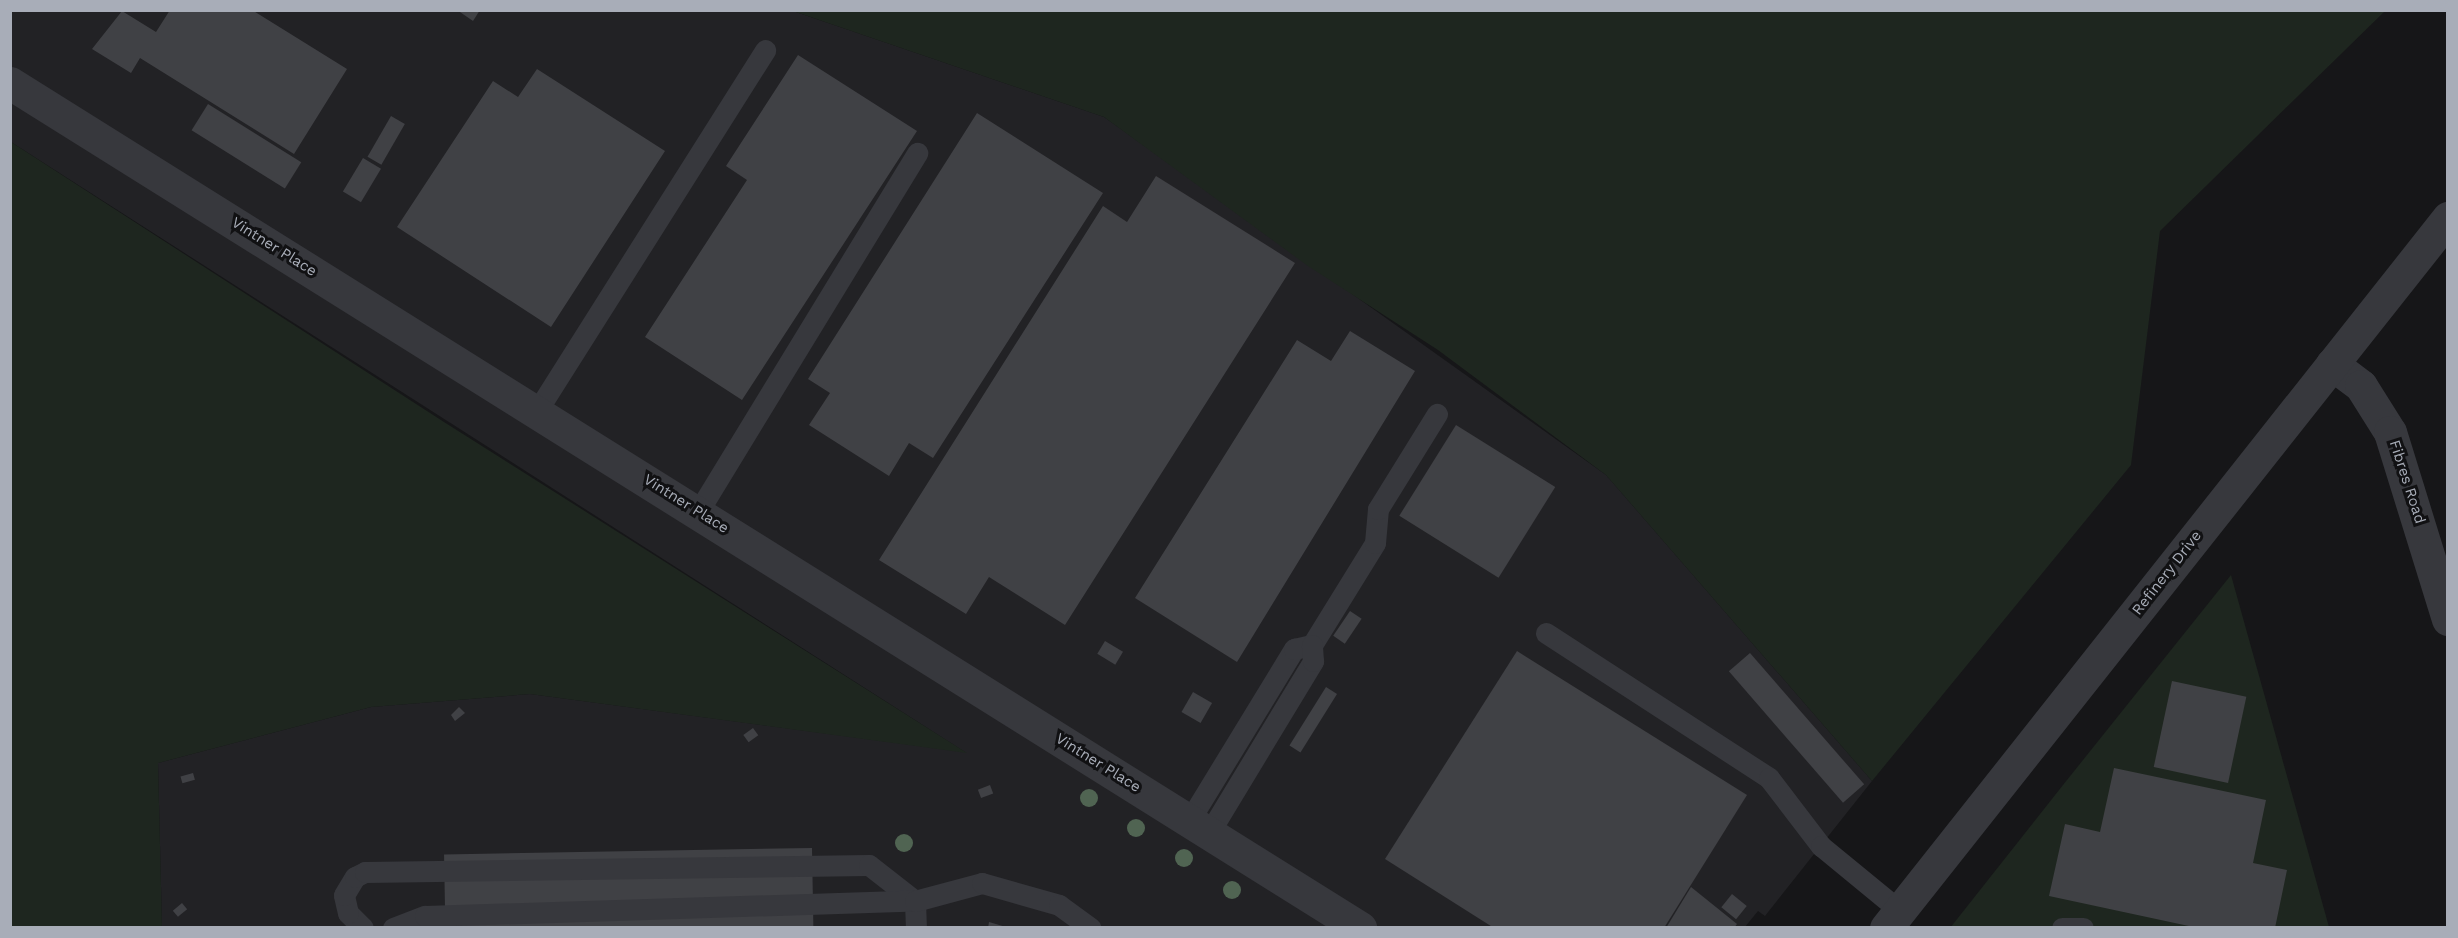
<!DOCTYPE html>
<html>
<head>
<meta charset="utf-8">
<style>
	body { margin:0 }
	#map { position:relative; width:2458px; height:938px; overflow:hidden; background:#161618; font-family:"Work Sans",sans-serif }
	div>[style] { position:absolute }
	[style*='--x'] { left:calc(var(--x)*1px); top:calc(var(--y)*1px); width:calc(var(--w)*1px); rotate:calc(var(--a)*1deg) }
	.built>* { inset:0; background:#222225 }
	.green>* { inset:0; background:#1e261f }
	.building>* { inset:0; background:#404145; transform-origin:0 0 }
	.lane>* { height:21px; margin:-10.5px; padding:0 10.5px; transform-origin:10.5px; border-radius:10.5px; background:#37383d }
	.street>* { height:33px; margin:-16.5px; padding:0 16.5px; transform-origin:16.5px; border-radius:16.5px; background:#37383d }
	.trees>* { width:18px; height:18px; margin:-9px; border-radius:50%; background:#506452 }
	span { translate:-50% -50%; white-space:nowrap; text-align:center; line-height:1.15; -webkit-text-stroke:6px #111113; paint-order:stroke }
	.street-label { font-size:15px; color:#a8adb8 }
	.frame { position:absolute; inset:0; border:12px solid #a8adb8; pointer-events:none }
</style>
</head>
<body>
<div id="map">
	<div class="built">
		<i style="clip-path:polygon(10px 11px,793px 11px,1104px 117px,1606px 475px,1872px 781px,1765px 916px,1758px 911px,1745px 927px,162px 927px,158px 763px,371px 707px,530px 694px,965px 752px,11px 142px)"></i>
	</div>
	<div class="green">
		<i style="clip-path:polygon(793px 11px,2385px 11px,2160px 231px,2131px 465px,1872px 781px,1606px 475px,1438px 350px,1308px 266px,1104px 117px)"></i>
		<i style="clip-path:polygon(11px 142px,444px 422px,967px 753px,530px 694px,371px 707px,158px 763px,162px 927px,11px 927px)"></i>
		<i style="clip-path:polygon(2231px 575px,2329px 927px,1950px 928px,2063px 785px)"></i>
	</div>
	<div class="building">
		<i style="clip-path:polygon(170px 10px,252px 10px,347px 69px,294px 154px,140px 58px,131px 73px,92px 49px,122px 11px,156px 32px)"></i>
		<i style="clip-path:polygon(457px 10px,480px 10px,473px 21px)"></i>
		<i style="clip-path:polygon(798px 55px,917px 131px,742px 400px,645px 337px,747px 180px,726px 166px)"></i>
		<i style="clip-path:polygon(537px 69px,665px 151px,551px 327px,397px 227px,493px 81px,518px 97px)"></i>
		<i style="left:208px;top:104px;width:110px;height:31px;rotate:32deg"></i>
		<i style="clip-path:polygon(977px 113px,1103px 193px,933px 458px,909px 443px,889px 476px,809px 425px,830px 393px,808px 379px)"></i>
		<i style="left:391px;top:116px;width:16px;height:47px;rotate:30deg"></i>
		<i style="left:363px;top:158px;width:21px;height:39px;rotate:31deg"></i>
		<i style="clip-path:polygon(1156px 176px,1295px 263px,1065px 625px,989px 577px,966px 614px,879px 560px,1103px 206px,1127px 222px)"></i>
		<i style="clip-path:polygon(1350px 331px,1415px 371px,1237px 662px,1135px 598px,1297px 340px,1331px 361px)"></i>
		<i style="left:1456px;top:425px;width:117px;height:107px;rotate:32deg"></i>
		<i style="left:1350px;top:611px;width:14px;height:30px;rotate:34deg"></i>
		<i style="left:1105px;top:641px;width:21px;height:15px;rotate:31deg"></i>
		<i style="clip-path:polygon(1517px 651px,1747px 795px,1664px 928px,1494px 928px,1385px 859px)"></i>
		<i style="left:1750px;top:653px;width:174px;height:28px;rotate:49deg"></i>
		<i style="left:2172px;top:681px;width:76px;height:88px;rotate:12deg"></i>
		<i style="left:1326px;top:687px;width:13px;height:69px;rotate:32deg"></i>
		<i style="left:1193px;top:692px;width:22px;height:23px;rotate:30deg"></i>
		<i style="clip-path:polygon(459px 707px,465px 713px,455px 721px,451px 715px)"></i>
		<i style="left:753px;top:728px;width:9px;height:12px;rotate:54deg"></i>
		<i style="clip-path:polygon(2114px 768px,2266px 800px,2253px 863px,2287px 870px,2275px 928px,2198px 928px,2049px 896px,2065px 824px,2100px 832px)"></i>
		<i style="left:193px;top:773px;width:7px;height:13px;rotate:74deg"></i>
		<i style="left:990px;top:785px;width:9px;height:13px;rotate:69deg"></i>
		<i style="left:812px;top:848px;width:80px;height:368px;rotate:89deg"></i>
		<i style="clip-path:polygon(1691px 887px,1737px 924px,1734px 928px,1666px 928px)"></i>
		<i style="left:1732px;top:894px;width:19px;height:17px;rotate:39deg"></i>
		<i style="left:182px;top:903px;width:8px;height:12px;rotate:50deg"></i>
		<i style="clip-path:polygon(989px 922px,1006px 927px,1006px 928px,988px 928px)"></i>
	</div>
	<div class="lane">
		<i style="--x:537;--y:411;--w:427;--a:-57.7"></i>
		<i style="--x:698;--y:512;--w:421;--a:-58.6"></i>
		<i style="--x:1546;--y:633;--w:266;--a:33"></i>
		<i style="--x:1769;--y:778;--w:86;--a:52.6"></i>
		<i style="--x:1821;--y:846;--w:101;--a:39.4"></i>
		<i style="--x:1189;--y:821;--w:202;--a:-58.6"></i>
		<i style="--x:1294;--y:649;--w:18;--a:-13"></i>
		<i style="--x:1312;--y:645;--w:120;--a:-58.3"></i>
		<i style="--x:1375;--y:543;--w:34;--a:-85"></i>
		<i style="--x:1378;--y:509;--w:112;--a:-58.2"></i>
		<i style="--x:1209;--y:833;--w:201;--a:-58.8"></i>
		<i style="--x:1313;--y:661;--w:16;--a:-94"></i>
		<i style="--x:915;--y:901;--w:27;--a:88"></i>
		<i style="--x:363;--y:928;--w:21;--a:-135"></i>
		<i style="--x:348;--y:913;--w:18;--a:-103"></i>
		<i style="--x:344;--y:895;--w:21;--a:-59"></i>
		<i style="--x:355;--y:877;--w:11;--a:-27"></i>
		<i style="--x:365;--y:872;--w:504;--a:-0.8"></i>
		<i style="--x:869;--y:865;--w:58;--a:38"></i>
		<i style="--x:393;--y:928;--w:34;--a:-21"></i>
		<i style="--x:425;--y:916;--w:490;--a:-1.8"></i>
		<i style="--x:915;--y:901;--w:69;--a:-15"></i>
		<i style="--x:982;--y:883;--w:80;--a:15.9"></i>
		<i style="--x:1059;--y:905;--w:39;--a:36"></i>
		<i style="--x:2062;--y:928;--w:21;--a:0"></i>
	</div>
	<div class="street">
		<i style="--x:10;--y:83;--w:1593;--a:32.04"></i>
		<i style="--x:2332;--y:364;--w:36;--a:37"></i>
		<i style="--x:2361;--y:386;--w:54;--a:57.8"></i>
		<i style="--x:2390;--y:432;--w:196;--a:72.8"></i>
		<i style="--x:1886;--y:928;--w:906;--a:-51.64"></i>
	</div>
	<div class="trees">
		<i style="left:1089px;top:798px"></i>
		<i style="left:1136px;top:828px"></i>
		<i style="left:904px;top:843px"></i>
		<i style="left:1184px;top:858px"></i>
		<i style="left:1232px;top:890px"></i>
	</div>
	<div class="street-label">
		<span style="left:274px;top:247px;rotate:32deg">Vintner Place</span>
		<span style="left:2407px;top:482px;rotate:72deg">Fibres Road</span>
		<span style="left:686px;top:504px;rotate:32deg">Vintner Place</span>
		<span style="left:2167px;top:573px;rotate:-52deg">Refinery Drive</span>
		<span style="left:1098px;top:763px;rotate:32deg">Vintner Place</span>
	</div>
	<div class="frame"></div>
</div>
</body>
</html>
